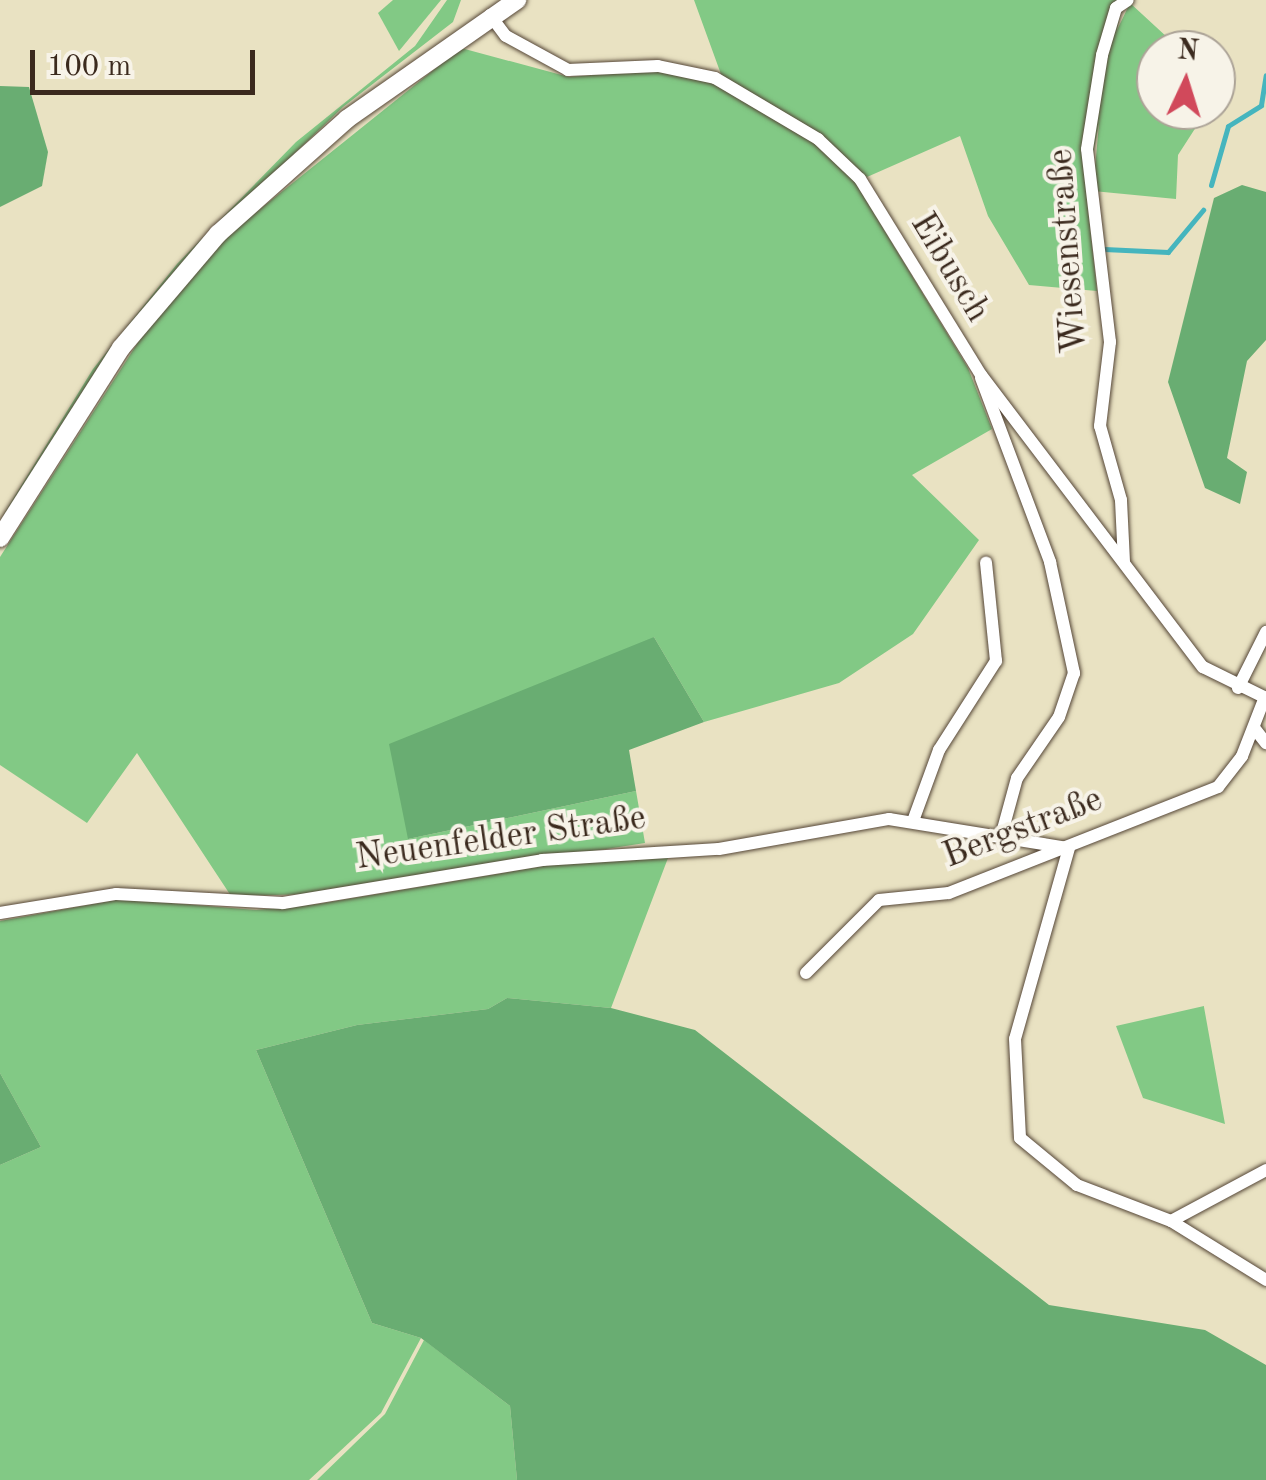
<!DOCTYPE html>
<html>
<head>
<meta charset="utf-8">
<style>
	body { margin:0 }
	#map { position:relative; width:1266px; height:1480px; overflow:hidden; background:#e9e2c2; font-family:"Old Standard TT",serif }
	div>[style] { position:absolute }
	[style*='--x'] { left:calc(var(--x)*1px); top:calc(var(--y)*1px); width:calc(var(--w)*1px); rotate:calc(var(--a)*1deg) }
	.green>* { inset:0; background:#82c985 }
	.forest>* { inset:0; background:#69ad72 }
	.stream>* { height:5px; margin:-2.5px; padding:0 2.5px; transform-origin:2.5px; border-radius:2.5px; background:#45b5be }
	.roads { filter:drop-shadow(0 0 2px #554637) drop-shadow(0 0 2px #554637) }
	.street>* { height:12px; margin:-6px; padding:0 6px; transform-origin:6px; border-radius:6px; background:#fff }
	.secondary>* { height:18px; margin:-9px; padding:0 9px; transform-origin:9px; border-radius:9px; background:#fff }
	span { translate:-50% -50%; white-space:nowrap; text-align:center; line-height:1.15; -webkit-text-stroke:8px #f7f3e8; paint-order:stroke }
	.street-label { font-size:35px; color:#3b2a1e }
	.north { position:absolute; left:1136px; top:30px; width:100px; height:100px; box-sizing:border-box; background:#f7f3e8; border:2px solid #aca397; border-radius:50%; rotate:4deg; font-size:28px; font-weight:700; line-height:40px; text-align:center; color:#3b2a1e }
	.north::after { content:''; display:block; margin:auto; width:35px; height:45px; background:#d1495b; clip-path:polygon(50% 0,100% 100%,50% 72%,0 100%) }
	.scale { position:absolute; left:30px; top:50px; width:225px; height:45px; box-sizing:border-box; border:5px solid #3b2a1e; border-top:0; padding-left:12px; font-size:30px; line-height:35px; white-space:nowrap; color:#3b2a1e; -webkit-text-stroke:8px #f7f3e8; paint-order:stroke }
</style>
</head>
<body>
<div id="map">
	<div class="green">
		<i style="clip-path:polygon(393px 0,441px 0,399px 51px,378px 13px)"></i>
		<i style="clip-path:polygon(447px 0,461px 0,453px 22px,343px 107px,208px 236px,116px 345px,0 520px,93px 369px,177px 264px,296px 142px,415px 46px)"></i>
		<i style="clip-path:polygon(694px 0,1123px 0,1086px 190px,1097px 291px,1029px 285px,988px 216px,960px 136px,867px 177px,821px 136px,722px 77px)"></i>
		<i style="clip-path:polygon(1130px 3px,1181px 50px,1156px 50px,1156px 110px,1207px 110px,1178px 155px,1176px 199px,1093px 191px,1105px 55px)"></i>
		<i style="clip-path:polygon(461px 48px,569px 77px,657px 70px,712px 82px,816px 142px,855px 182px,968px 368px,992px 429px,912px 475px,979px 540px,913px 634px,839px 683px,704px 722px,654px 637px,408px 839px,636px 791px,645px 843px,315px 894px,231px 896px,137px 753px,87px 823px,0 765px,0 557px,146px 330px,223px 239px)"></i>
		<i style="clip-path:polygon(597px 857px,668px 858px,611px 1008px,507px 998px,488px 1009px,357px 1025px,256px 1050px,372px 1323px,421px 1338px,381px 1413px,309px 1480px,0 1480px,0 1165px,41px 1147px,0 1073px,0 921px,121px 899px,256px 910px,318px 904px)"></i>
		<i style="clip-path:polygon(1204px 1006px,1204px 1007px,1225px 1124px,1143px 1098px,1116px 1026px)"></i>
		<i style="clip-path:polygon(424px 1340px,510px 1406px,517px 1480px,317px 1480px,385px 1414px)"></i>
	</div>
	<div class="forest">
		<i style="clip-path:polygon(0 86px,29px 87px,48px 152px,42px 186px,0 207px)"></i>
		<i style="clip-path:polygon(1242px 185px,1266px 192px,1266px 340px,1247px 361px,1227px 458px,1247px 472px,1240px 504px,1205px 488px,1168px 382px,1214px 198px)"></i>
		<i style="clip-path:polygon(654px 637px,704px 722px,629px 750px,636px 791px,408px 839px,389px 744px)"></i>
		<i style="clip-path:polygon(507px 998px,611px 1008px,695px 1030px,1049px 1305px,1205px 1330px,1266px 1365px,1266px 1480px,517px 1480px,510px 1406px,421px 1338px,372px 1323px,256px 1050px,357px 1025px,488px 1009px)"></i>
		<i style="clip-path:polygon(0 1073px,41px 1147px,0 1165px)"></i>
	</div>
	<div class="stream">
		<i style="--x:1211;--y:185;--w:61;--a:-73.9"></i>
		<i style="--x:1228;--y:126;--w:39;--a:-32"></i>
		<i style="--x:1261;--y:105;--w:30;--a:-81"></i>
		<i style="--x:1104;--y:249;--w:64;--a:2.7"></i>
		<i style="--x:1168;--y:252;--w:55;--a:-50.2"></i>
	</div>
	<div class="roads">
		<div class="street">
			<i style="--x:490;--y:15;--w:26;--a:53"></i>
			<i style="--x:506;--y:36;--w:71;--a:28.7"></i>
			<i style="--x:568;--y:70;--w:90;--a:-2.5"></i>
			<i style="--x:658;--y:66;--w:58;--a:11.9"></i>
			<i style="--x:715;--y:78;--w:120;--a:30.6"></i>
			<i style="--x:818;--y:139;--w:58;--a:43.6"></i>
			<i style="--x:860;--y:179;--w:230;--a:58.3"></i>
			<i style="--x:981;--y:375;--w:367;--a:52.8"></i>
			<i style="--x:1203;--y:667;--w:70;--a:26.2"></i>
			<i style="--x:981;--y:378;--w:197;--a:69.4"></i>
			<i style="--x:1050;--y:562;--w:114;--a:77.8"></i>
			<i style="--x:1074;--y:673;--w:46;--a:108.8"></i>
			<i style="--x:1059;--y:717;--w:74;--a:124.5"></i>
			<i style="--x:1017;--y:778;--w:57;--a:105.3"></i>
			<i style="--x:1124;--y:562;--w:62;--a:-92.8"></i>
			<i style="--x:1121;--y:500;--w:77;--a:-105.8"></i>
			<i style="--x:1100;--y:426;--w:85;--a:-83.2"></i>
			<i style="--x:1110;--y:342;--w:194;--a:-96.8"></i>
			<i style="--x:1087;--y:149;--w:95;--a:-80.9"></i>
			<i style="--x:1102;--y:55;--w:49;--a:-73.4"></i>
			<i style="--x:1116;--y:8;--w:14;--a:-34"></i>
			<i style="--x:1238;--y:688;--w:63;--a:-63.4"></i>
			<i style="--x:1255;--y:729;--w:18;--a:52"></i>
			<i style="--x:913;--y:821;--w:76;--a:-69.9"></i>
			<i style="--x:939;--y:750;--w:106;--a:-57.4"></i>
			<i style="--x:996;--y:661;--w:99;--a:-95.8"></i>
			<i style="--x:1069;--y:848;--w:198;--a:105.8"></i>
			<i style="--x:1015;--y:1039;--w:99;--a:87.1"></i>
			<i style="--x:1020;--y:1138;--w:74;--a:39.5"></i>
			<i style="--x:1077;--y:1185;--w:101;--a:21"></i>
			<i style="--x:1171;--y:1221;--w:112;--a:31.8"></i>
			<i style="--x:0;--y:913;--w:118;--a:-9.3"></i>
			<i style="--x:116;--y:894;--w:167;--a:3.1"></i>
			<i style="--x:283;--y:903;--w:263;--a:-9.4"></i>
			<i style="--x:542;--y:860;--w:177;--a:-3.6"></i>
			<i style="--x:719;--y:849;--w:173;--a:-10"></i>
			<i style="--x:889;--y:819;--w:182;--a:9.2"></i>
			<i style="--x:806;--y:973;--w:103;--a:-45"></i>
			<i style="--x:879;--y:900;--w:70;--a:-5.7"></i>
			<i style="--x:949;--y:893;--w:289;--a:-21.5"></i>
			<i style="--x:1218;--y:787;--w:39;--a:-52"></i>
			<i style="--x:1242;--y:756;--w:63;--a:-68.7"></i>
			<i style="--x:1171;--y:1221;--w:108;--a:-28.2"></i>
		</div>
		<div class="secondary">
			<i style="--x:0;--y:538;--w:225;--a:-57.5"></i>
			<i style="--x:121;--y:348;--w:150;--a:-49.6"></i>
			<i style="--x:218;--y:234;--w:173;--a:-41.7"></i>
			<i style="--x:347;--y:119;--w:208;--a:-35"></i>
		</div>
	</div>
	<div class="street-label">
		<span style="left:1069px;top:251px;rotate:-94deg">Wiesenstraße</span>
		<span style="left:949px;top:268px;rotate:59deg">Eibusch</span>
		<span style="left:1023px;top:829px;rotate:-21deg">Bergstraße</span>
		<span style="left:501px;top:839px;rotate:-8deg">Neuenfelder Straße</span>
	</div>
	<div class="north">N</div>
	<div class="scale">100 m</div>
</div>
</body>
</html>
